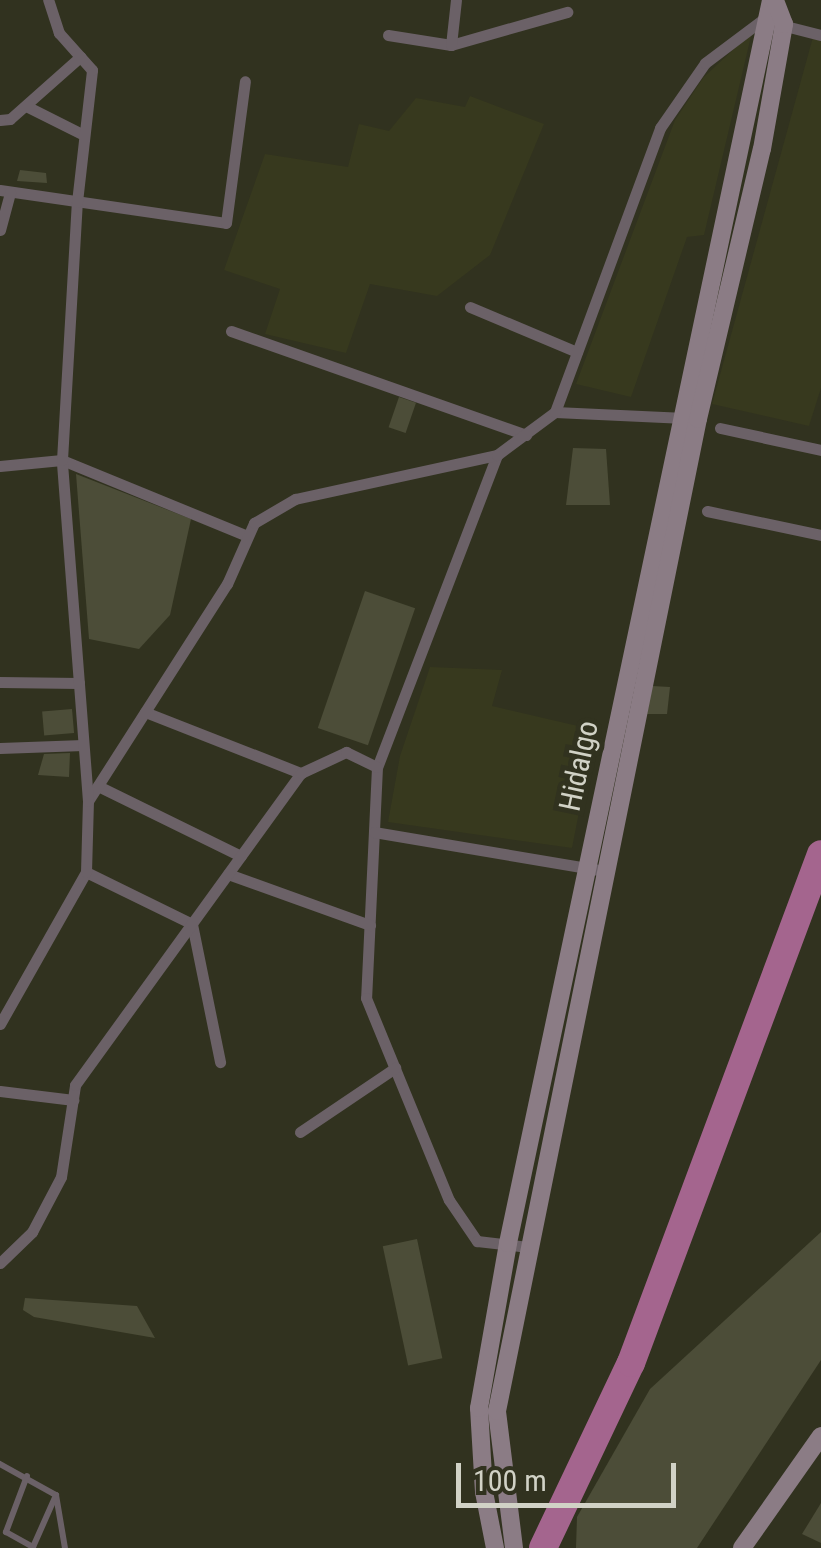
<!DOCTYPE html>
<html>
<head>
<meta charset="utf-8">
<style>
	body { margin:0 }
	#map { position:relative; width:821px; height:1548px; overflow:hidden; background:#31321f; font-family:"Roboto Condensed",sans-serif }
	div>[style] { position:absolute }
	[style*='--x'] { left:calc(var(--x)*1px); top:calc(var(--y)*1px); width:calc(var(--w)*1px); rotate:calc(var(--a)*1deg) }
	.built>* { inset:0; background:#37391e }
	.river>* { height:28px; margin:-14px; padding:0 14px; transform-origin:14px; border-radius:14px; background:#a4658e }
	.building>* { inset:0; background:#4c4d38; transform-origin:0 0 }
	.service>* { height:6px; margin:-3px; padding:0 3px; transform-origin:3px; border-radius:3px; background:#6b6167 }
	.minor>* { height:11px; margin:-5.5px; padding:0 5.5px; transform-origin:5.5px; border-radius:5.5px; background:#6b6167 }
	.secondary>* { height:18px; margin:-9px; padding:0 9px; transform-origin:9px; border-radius:9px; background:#8b7c85 }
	span { translate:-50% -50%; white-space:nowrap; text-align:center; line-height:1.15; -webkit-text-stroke:10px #31321f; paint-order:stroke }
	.street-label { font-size:30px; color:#d1d2c6 }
	.scale { position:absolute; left:456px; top:1463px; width:220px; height:45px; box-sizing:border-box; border:5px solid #d1d2c6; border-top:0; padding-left:12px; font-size:30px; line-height:35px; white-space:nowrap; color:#d1d2c6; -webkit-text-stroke:8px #31321f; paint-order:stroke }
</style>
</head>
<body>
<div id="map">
	<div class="built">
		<i style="clip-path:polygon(752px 32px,704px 235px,687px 237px,631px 397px,576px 384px,675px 120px,703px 78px)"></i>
		<i style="clip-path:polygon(813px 37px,821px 40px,821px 388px,809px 426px,712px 404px)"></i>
		<i style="clip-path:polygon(470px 96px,544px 124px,490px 255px,437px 296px,370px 284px,346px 353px,265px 334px,280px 289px,224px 270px,265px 154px,348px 167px,359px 124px,389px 131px,416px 98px,465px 107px)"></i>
		<i style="clip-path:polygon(430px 667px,502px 670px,492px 706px,595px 730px,572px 848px,388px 822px,400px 756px)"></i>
	</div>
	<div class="river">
		<i style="--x:543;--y:1548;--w:205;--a:-64.6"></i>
		<i style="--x:631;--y:1363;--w:543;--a:-69.53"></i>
	</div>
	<div class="building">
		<i style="clip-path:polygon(20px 170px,46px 173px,47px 183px,17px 181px)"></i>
		<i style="left:399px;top:397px;width:18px;height:32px;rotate:19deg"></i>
		<i style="clip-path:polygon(573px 448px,606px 449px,610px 505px,566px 505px)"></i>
		<i style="clip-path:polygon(76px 474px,191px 519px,170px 615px,139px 649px,89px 639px)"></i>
		<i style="left:365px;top:591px;width:53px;height:145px;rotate:19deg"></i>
		<i style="clip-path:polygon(652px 686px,670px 687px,667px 714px,647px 714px)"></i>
		<i style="left:72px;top:709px;width:24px;height:30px;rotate:85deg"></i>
		<i style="clip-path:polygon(70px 753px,69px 777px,38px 775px,44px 754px)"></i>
		<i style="clip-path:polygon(821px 1232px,821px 1360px,697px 1548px,576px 1548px,577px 1517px,650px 1389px)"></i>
		<i style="left:417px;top:1239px;width:122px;height:35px;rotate:78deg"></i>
		<i style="clip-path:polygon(25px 1298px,137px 1306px,155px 1338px,34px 1317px,23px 1310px)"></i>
		<i style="clip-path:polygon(821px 1503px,821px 1543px,802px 1534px)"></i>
	</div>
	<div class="service">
		<i style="--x:0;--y:1464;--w:64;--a:29"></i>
		<i style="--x:56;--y:1495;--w:54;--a:80.4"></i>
		<i style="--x:27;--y:1476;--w:60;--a:110.6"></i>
		<i style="--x:6;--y:1532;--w:31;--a:29"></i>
		<i style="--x:33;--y:1547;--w:57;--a:-66.1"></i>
	</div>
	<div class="minor">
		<i style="--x:388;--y:35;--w:64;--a:9"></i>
		<i style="--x:451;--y:45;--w:121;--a:-15.9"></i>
		<i style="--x:451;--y:45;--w:45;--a:-83.7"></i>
		<i style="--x:26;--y:106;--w:65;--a:26.6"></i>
		<i style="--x:0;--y:120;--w:10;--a:-6"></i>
		<i style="--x:10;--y:119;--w:94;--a:-41.5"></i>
		<i style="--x:0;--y:190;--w:228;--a:8.3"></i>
		<i style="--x:226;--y:223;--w:143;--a:-82.4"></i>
		<i style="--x:0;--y:230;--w:39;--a:-75"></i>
		<i style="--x:470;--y:307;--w:116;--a:22.8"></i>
		<i style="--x:231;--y:331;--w:313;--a:19.4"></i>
		<i style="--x:555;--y:412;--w:130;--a:2.6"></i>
		<i style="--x:720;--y:428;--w:103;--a:12.3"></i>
		<i style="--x:497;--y:455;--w:334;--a:111"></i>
		<i style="--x:377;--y:767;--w:231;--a:92.7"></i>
		<i style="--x:366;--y:998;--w:218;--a:67.7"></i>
		<i style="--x:449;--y:1200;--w:50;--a:55.7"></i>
		<i style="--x:477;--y:1241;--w:51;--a:6.7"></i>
		<i style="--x:0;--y:466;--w:62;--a:-5.5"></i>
		<i style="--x:62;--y:460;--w:200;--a:22.3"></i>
		<i style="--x:707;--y:511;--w:116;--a:11.9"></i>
		<i style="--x:0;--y:682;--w:79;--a:0.7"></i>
		<i style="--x:145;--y:712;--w:168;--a:21.4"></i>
		<i style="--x:0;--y:748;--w:83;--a:-2.1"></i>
		<i style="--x:98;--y:786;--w:159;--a:26.1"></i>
		<i style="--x:88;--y:801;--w:258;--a:-57.4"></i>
		<i style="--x:227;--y:584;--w:67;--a:-66.1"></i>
		<i style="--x:254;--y:523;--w:48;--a:-30.3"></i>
		<i style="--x:295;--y:499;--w:207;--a:-12.3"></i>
		<i style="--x:497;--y:455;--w:72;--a:-36.6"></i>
		<i style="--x:555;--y:412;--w:303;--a:-69.7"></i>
		<i style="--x:660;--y:128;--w:79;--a:-55.3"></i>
		<i style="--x:705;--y:63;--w:71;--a:-37"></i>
		<i style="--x:762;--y:20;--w:61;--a:14.3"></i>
		<i style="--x:374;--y:832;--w:234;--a:9.6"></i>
		<i style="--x:86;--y:872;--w:118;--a:26.1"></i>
		<i style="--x:192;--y:924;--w:141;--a:78.5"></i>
		<i style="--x:228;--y:874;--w:151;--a:19.8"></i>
		<i style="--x:0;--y:1024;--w:175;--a:-60.5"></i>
		<i style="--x:86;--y:872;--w:71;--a:-88.4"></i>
		<i style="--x:88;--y:801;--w:342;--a:-94.4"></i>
		<i style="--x:62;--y:460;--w:258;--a:-86.7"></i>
		<i style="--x:77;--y:202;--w:133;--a:-83.5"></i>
		<i style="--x:92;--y:70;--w:50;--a:-131.7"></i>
		<i style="--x:59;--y:33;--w:35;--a:-108"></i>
		<i style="--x:0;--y:1091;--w:74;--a:7"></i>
		<i style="--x:300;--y:1132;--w:115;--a:-34"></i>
		<i style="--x:0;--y:1263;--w:45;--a:-44.1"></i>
		<i style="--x:32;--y:1232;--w:62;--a:-62.2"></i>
		<i style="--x:61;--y:1177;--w:93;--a:-81.3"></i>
		<i style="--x:75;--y:1085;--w:385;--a:-54.1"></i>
		<i style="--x:301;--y:773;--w:50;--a:-25"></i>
		<i style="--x:346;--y:752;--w:34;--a:26"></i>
	</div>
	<div class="secondary">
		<i style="--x:495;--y:1548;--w:57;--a:-101.1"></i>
		<i style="--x:484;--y:1492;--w:84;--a:-93.4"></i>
		<i style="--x:479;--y:1408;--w:168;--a:-80"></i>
		<i style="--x:508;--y:1243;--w:1271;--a:-78.05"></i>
		<i style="--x:514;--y:1548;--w:138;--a:-97.1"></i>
		<i style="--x:497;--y:1411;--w:1012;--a:-78.55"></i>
		<i style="--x:698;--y:419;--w:277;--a:-76.7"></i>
		<i style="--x:762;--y:149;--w:127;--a:-80"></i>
		<i style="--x:784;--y:24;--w:26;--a:-111"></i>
		<i style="--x:742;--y:1548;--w:137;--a:-54.8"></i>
	</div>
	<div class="street-label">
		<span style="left:579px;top:766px;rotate:-78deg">Hidalgo</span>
	</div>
	<div class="scale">100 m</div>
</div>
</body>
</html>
